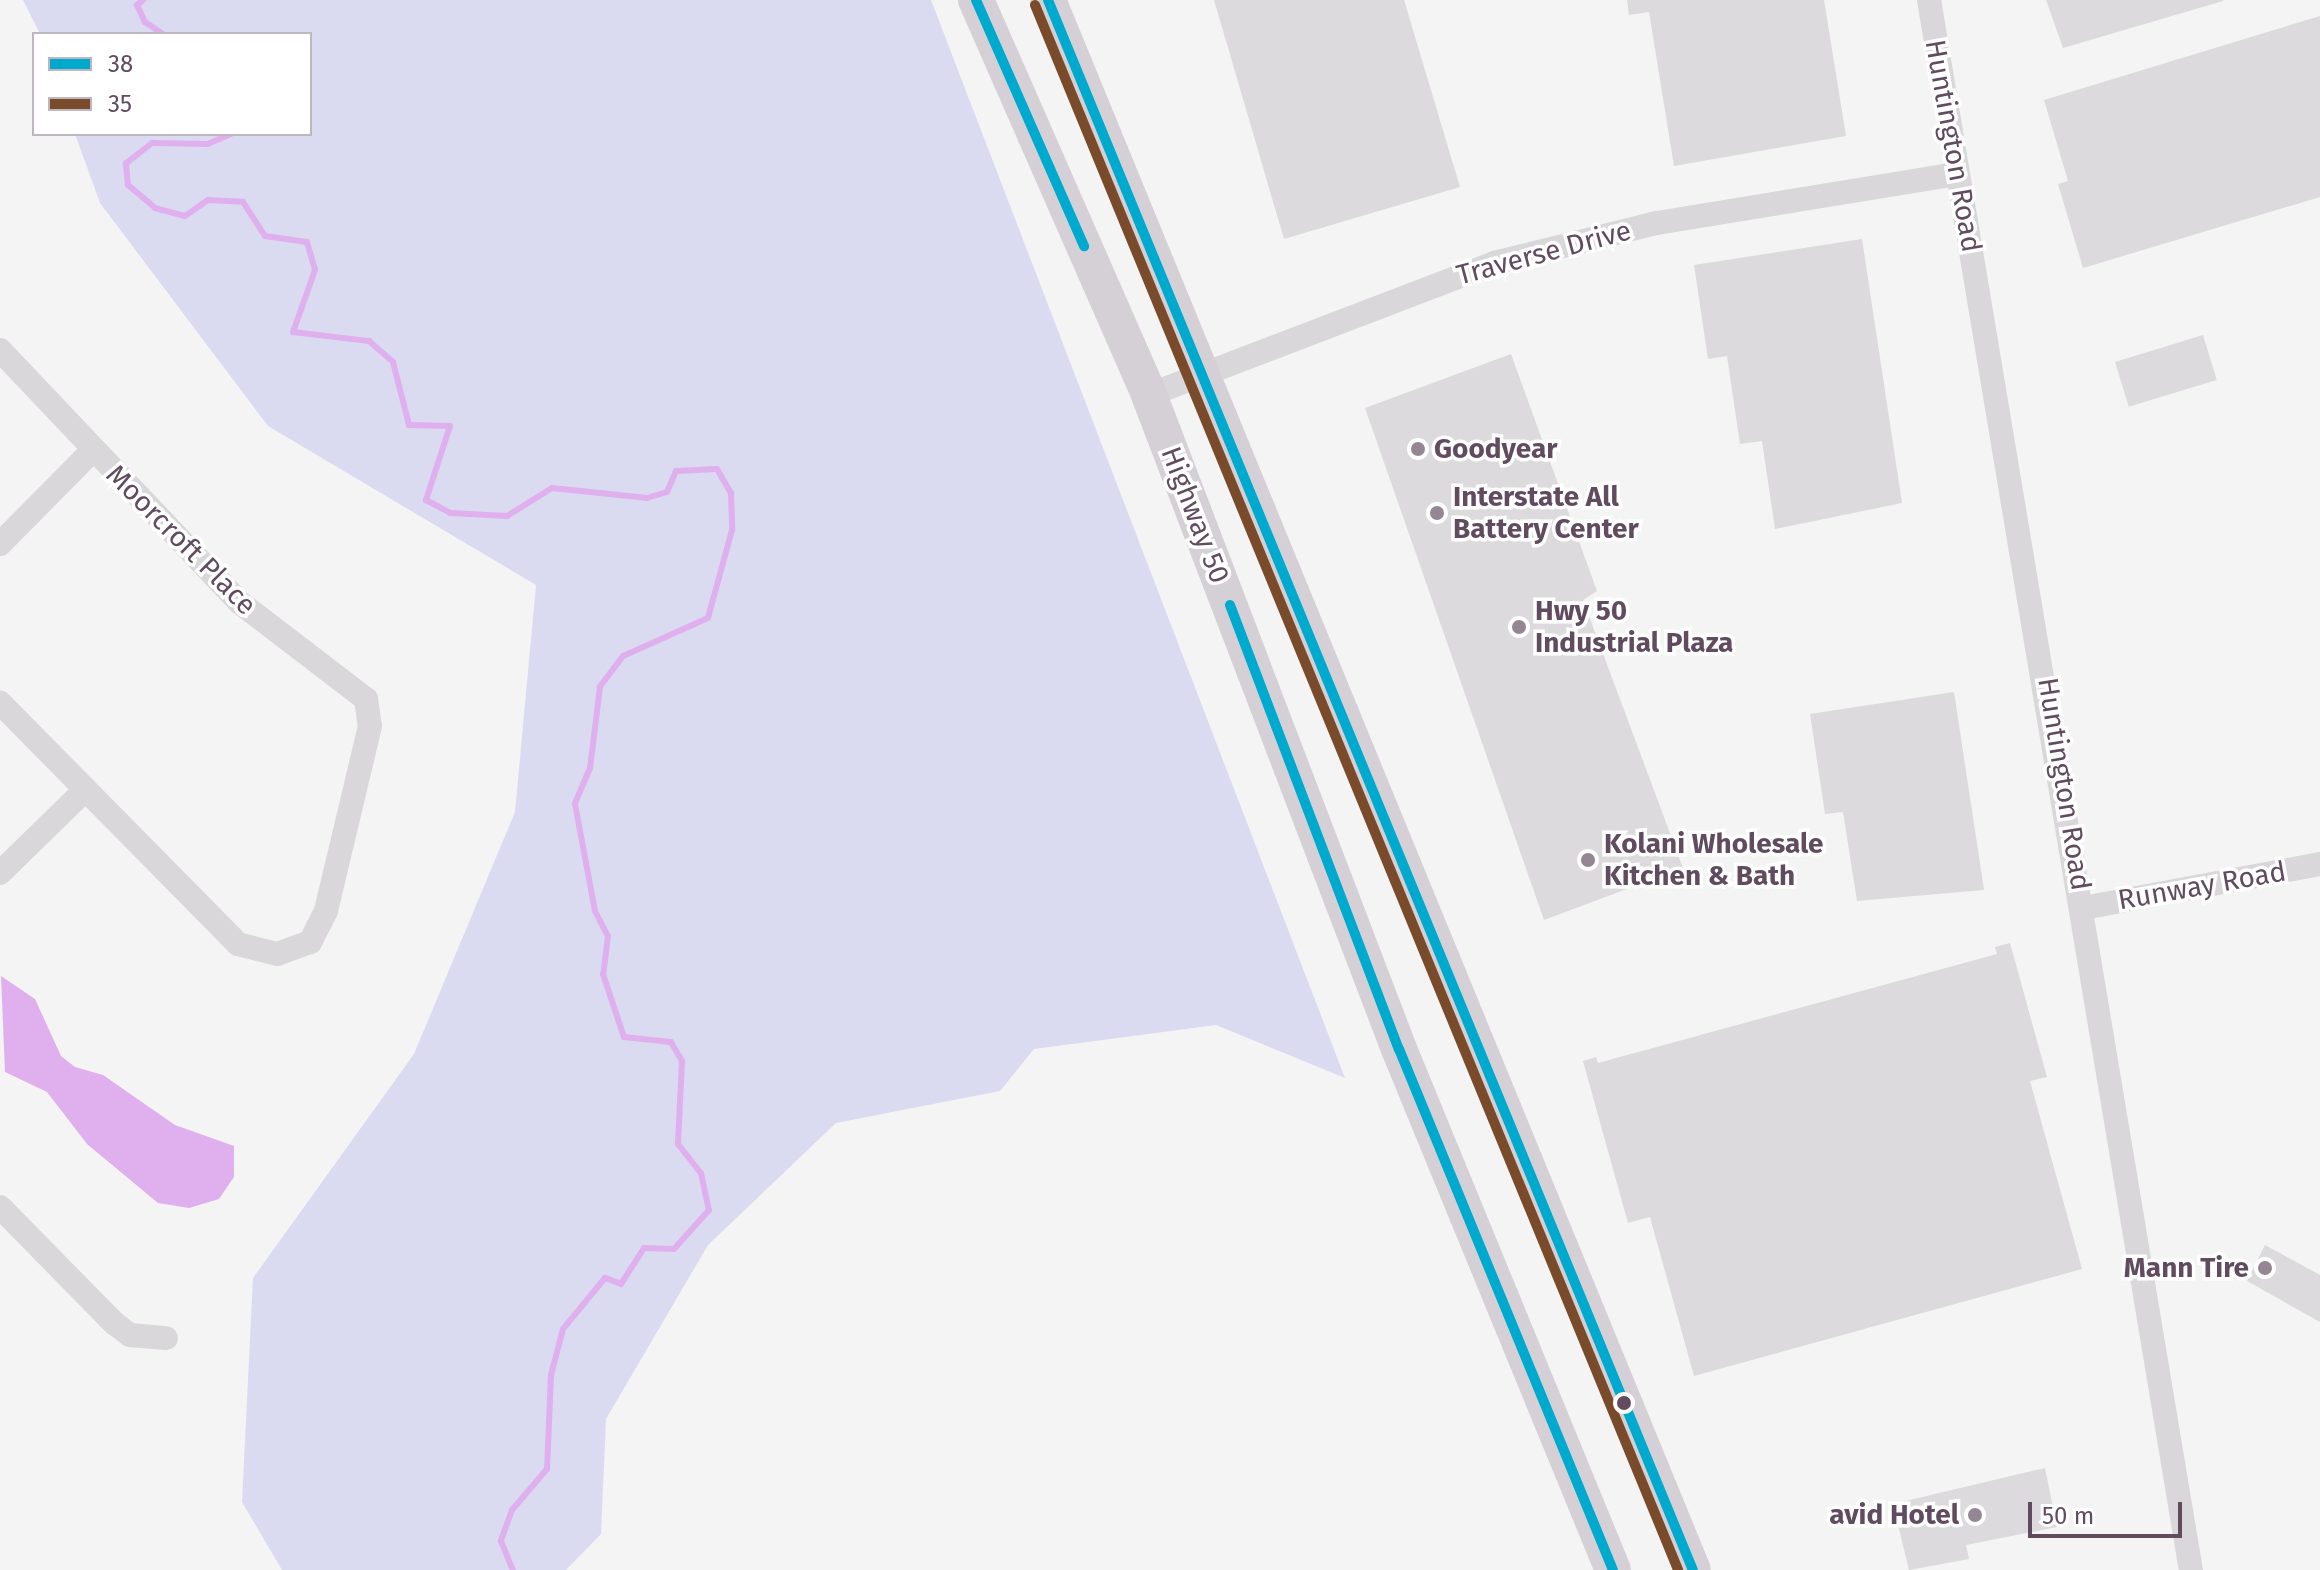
<!DOCTYPE html>
<html>
<head>
<meta charset="utf-8">
<style>
	body { margin:0 }
	#map { position:relative; width:2320px; height:1570px; overflow:hidden; background:#f4f4f4; font-family:"Fira Sans",sans-serif }
	div>[style] { position:absolute }
	[style*='--x'] { left:calc(var(--x)*1px); top:calc(var(--y)*1px); width:calc(var(--w)*1px); rotate:calc(var(--a)*1deg) }
	.green>* { inset:0; background:#dadbf1 }
	.water>* { inset:0; background:#dfb0ed }
	.stream>* { height:6px; margin:-3px; padding:0 3px; transform-origin:3px; border-radius:3px; background:#dfb0ed }
	.building>* { inset:0; background:#dcdadc; transform-origin:0 0 }
	.minor>* { height:24px; margin:-12px; padding:0 12px; transform-origin:12px; border-radius:12px; background:#dad7da }
	.primary>* { height:36px; margin:-18px; padding:0 18px; transform-origin:18px; border-radius:18px; background:#d5d0d5 }
	.bus-1>* { height:10px; margin:-5px; padding:0 5px; transform-origin:5px; border-radius:5px; background:#00a9ce }
	.bus-2>* { height:10px; margin:-5px; padding:0 5px; transform-origin:5px; border-radius:5px; background:#7a4b2a }
	.dots>* { width:22px; height:22px; translate:-50% -50%; box-sizing:border-box; border:4px solid #fff; border-radius:50% }
	span { translate:-50% -50%; white-space:nowrap; text-align:center; line-height:1.15; -webkit-text-stroke:7px #fff; paint-order:stroke }
	.street-label { font-size:28px; color:#604b5f }
	.poi-label { font-size:28px; color:#604b5f; font-weight:700 }
	.left { translate:0 -50%; text-align:left }
	.right { translate:-100% -50%; text-align:right }
	.legend { position:absolute; left:32px; top:32px; width:280px; height:104px; box-sizing:border-box; background:#fff; border:2px solid #bfb7bf; margin:0; padding:10px 14px; list-style:none; font-size:24px; color:#604b5f }
	.legend li { display:flex; align-items:center; gap:16px; height:40px }
	.legend b { width:40px; border:2px solid #bfb7bf }
	.scale { position:absolute; left:2028px; top:1502px; width:154px; height:36px; box-sizing:border-box; border:4px solid #604b5f; border-top:0; padding-left:10px; font-size:24px; line-height:28px; white-space:nowrap; color:#604b5f; -webkit-text-stroke:6px #fff; paint-order:stroke }
</style>
</head>
<body>
<div id="map">
	<div class="green">
		<i style="clip-path:polygon(23px 0,931px 0,1345px 1078px,1216px 1025px,1034px 1049px,1000px 1091px,836px 1123px,708px 1245px,606px 1419px,601px 1534px,566px 1570px,282px 1570px,242px 1502px,253px 1278px,414px 1054px,515px 812px,536px 585px,268px 426px,100px 203px,75px 134px,310px 134px,310px 34px,40px 34px)"></i>
	</div>
	<div class="water">
		<i style="clip-path:polygon(1px 976px,35px 999px,61px 1056px,75px 1067px,103px 1075px,175px 1125px,234px 1146px,234px 1177px,219px 1199px,189px 1208px,158px 1203px,87px 1144px,47px 1092px,5px 1072px)"></i>
	</div>
	<div class="stream">
		<i style="--x:143;--y:0;--w:8;--a:140"></i>
		<i style="--x:137;--y:5;--w:19;--a:65"></i>
		<i style="--x:145;--y:22;--w:22;--a:34"></i>
		<i style="--x:231;--y:134;--w:26;--a:157"></i>
		<i style="--x:207;--y:144;--w:55;--a:-179"></i>
		<i style="--x:152;--y:143;--w:33;--a:142"></i>
		<i style="--x:126;--y:163;--w:22;--a:85"></i>
		<i style="--x:128;--y:185;--w:35;--a:40"></i>
		<i style="--x:155;--y:208;--w:31;--a:15"></i>
		<i style="--x:185;--y:216;--w:28;--a:-35"></i>
		<i style="--x:208;--y:200;--w:35;--a:3"></i>
		<i style="--x:243;--y:202;--w:40;--a:57.1"></i>
		<i style="--x:265;--y:236;--w:42;--a:8.1"></i>
		<i style="--x:307;--y:242;--w:29;--a:74"></i>
		<i style="--x:315;--y:270;--w:66;--a:109.5"></i>
		<i style="--x:293;--y:332;--w:77;--a:6.8"></i>
		<i style="--x:369;--y:341;--w:32;--a:41"></i>
		<i style="--x:393;--y:362;--w:65;--a:75.7"></i>
		<i style="--x:409;--y:425;--w:41;--a:1.4"></i>
		<i style="--x:450;--y:426;--w:78;--a:108"></i>
		<i style="--x:426;--y:500;--w:27;--a:28"></i>
		<i style="--x:450;--y:513;--w:57;--a:3"></i>
		<i style="--x:507;--y:516;--w:53;--a:-31.9"></i>
		<i style="--x:552;--y:488;--w:96;--a:6"></i>
		<i style="--x:647;--y:498;--w:21;--a:-17"></i>
		<i style="--x:667;--y:492;--w:23;--a:-67"></i>
		<i style="--x:676;--y:471;--w:41;--a:-2.8"></i>
		<i style="--x:717;--y:469;--w:28;--a:60"></i>
		<i style="--x:731;--y:493;--w:37;--a:88"></i>
		<i style="--x:732;--y:530;--w:91;--a:105.3"></i>
		<i style="--x:708;--y:618;--w:93;--a:155.9"></i>
		<i style="--x:623;--y:656;--w:39;--a:127"></i>
		<i style="--x:600;--y:687;--w:82;--a:97"></i>
		<i style="--x:590;--y:768;--w:39;--a:113"></i>
		<i style="--x:575;--y:804;--w:109;--a:79.4"></i>
		<i style="--x:595;--y:911;--w:28;--a:63"></i>
		<i style="--x:608;--y:936;--w:38;--a:97"></i>
		<i style="--x:603;--y:974;--w:66;--a:71.6"></i>
		<i style="--x:624;--y:1037;--w:47;--a:6.1"></i>
		<i style="--x:671;--y:1042;--w:22;--a:60"></i>
		<i style="--x:682;--y:1061;--w:83;--a:92.8"></i>
		<i style="--x:678;--y:1144;--w:37;--a:52"></i>
		<i style="--x:701;--y:1173;--w:38;--a:78"></i>
		<i style="--x:709;--y:1210;--w:52;--a:131.9"></i>
		<i style="--x:674;--y:1249;--w:30;--a:-178"></i>
		<i style="--x:644;--y:1248;--w:43;--a:122.6"></i>
		<i style="--x:621;--y:1284;--w:17;--a:-159"></i>
		<i style="--x:605;--y:1278;--w:66;--a:129.5"></i>
		<i style="--x:563;--y:1329;--w:48;--a:104.6"></i>
		<i style="--x:551;--y:1375;--w:94;--a:92.4"></i>
		<i style="--x:547;--y:1469;--w:54;--a:130.5"></i>
		<i style="--x:512;--y:1510;--w:33;--a:110"></i>
		<i style="--x:501;--y:1541;--w:31;--a:68"></i>
	</div>
	<div class="building">
		<i style="clip-path:polygon(1214px 0,1404px 0,1460px 187px,1284px 239px)"></i>
		<i style="clip-path:polygon(1627px 0,1824px 0,1846px 136px,1674px 166px,1649px 12px,1629px 15px)"></i>
		<i style="clip-path:polygon(2046px 0,2223px 0,2223px 1px,2063px 48px)"></i>
		<i style="clip-path:polygon(2320px 16px,2320px 197px,2083px 268px,2058px 184px,2068px 181px,2044px 100px)"></i>
		<i style="clip-path:polygon(1862px 239px,1902px 503px,1775px 529px,1762px 441px,1740px 444px,1727px 356px,1708px 359px,1694px 265px)"></i>
		<i style="left:2203px;top:335px;width:47px;height:92px;rotate:73deg"></i>
		<i style="clip-path:polygon(1511px 354px,1597px 591px,1583px 600px,1683px 868px,1544px 920px,1365px 408px)"></i>
		<i style="clip-path:polygon(1954px 692px,1984px 890px,1857px 901px,1843px 812px,1825px 814px,1810px 714px)"></i>
		<i style="clip-path:polygon(2010px 943px,2047px 1077px,2030px 1081px,2082px 1269px,1694px 1376px,1650px 1217px,1628px 1223px,1583px 1061px,1596px 1057px,1598px 1063px,1997px 954px,1995px 947px)"></i>
		<i style="clip-path:polygon(2265px 1245px,2320px 1275px,2320px 1322px,2247px 1281px)"></i>
		<i style="clip-path:polygon(2045px 1468px,2057px 1527px,1966px 1545px,1969px 1559px,1909px 1570px,1893px 1504px)"></i>
	</div>
	<div class="minor">
		<i style="--x:1929;--y:0;--w:1592;--a:80.53"></i>
		<i style="--x:0;--y:350;--w:347;--a:46.5"></i>
		<i style="--x:239;--y:602;--w:160;--a:37.4"></i>
		<i style="--x:366;--y:699;--w:27;--a:82"></i>
		<i style="--x:370;--y:726;--w:190;--a:103.4"></i>
		<i style="--x:326;--y:911;--w:35;--a:117"></i>
		<i style="--x:310;--y:942;--w:35;--a:160"></i>
		<i style="--x:277;--y:954;--w:40;--a:-165.6"></i>
		<i style="--x:238;--y:944;--w:339;--a:-134.6"></i>
		<i style="--x:1149;--y:395;--w:369;--a:-20.9"></i>
		<i style="--x:1494;--y:263;--w:168;--a:-13.8"></i>
		<i style="--x:1657;--y:223;--w:303;--a:-9.3"></i>
		<i style="--x:0;--y:544;--w:131;--a:-45.3"></i>
		<i style="--x:0;--y:873;--w:117;--a:-44.3"></i>
		<i style="--x:2083;--y:908;--w:241;--a:-10.5"></i>
		<i style="--x:0;--y:1207;--w:163;--a:45.5"></i>
		<i style="--x:114;--y:1323;--w:20;--a:37"></i>
		<i style="--x:130;--y:1335;--w:36;--a:5"></i>
	</div>
	<div class="primary">
		<i style="--x:976;--y:0;--w:431;--a:66.3"></i>
		<i style="--x:1149;--y:395;--w:700;--a:69.08"></i>
		<i style="--x:1399;--y:1049;--w:563;--a:67.67"></i>
		<i style="--x:1048;--y:0;--w:1697;--a:67.67"></i>
	</div>
	<div class="bus-1">
		<i style="--x:976;--y:0;--w:269;--a:66.3"></i>
		<i style="--x:1048;--y:0;--w:1697;--a:67.67"></i>
		<i style="--x:1230;--y:605;--w:475;--a:69.2"></i>
		<i style="--x:1399;--y:1049;--w:563;--a:67.67"></i>
	</div>
	<div class="bus-2">
		<i style="--x:1035;--y:5;--w:1692;--a:67.66"></i>
	</div>
	<div class="dots">
		<i style="left:1418px;top:449px;background:#948693"></i>
		<i style="left:1437px;top:513px;background:#948693"></i>
		<i style="left:1519px;top:627px;background:#948693"></i>
		<i style="left:1588px;top:860px;background:#948693"></i>
		<i style="left:2265px;top:1268px;background:#948693"></i>
		<i style="left:1624px;top:1403px;background:#604b5f"></i>
		<i style="left:1975px;top:1515px;background:#948693"></i>
	</div>
	<div class="street-label">
		<span style="left:1953px;top:146px;rotate:80deg">Huntington Road</span>
		<span style="left:1544px;top:253px;rotate:-15deg">Traverse Drive</span>
		<span style="left:1195px;top:515px;rotate:69deg">Highway 50</span>
		<span style="left:181px;top:540px;rotate:45deg">Moorcroft Place</span>
		<span style="left:2064px;top:784px;rotate:81deg">Huntington Road</span>
		<span style="left:2202px;top:886px;rotate:-10deg">Runway Road</span>
	</div>
	<div class="poi-label">
		<span class="left" style="left:1434px;top:449px">Goodyear</span>
		<span class="left" style="left:1453px;top:513px">Interstate All<br>Battery Center</span>
		<span class="left" style="left:1535px;top:627px">Hwy 50<br>Industrial Plaza</span>
		<span class="left" style="left:1604px;top:860px">Kolani Wholesale<br>Kitchen &amp; Bath</span>
		<span class="right" style="left:2249px;top:1268px">Mann Tire</span>
		<span class="right" style="left:1959px;top:1515px">avid Hotel</span>
	</div>
	<ul class="legend">
	<li><b style="height:10px;background:#00a9ce"></b>38</li>
	<li><b style="height:10px;background:#7a4b2a"></b>35</li>
	</ul>
	<div class="scale">50 m</div>
</div>
</body>
</html>
